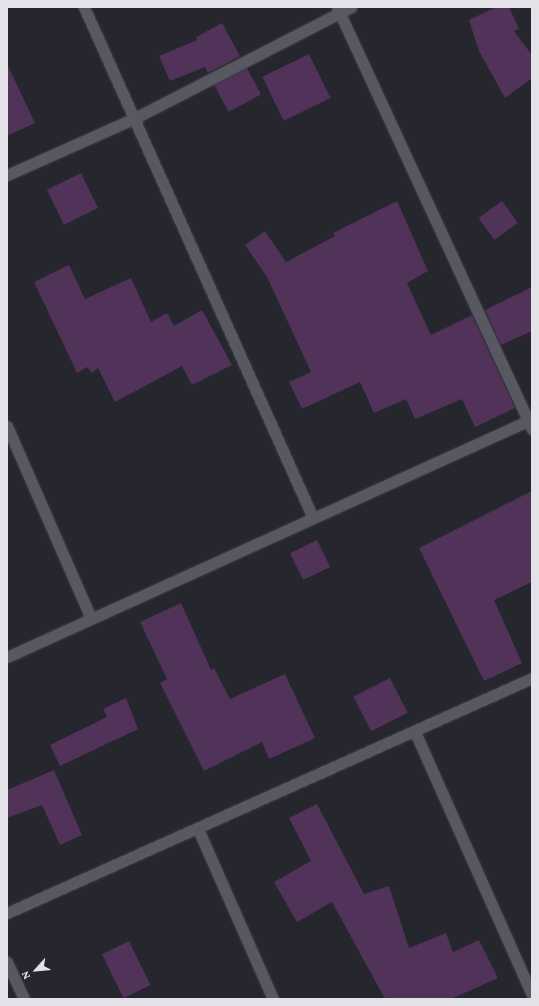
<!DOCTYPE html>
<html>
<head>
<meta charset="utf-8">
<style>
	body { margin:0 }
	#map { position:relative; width:539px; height:1006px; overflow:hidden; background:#25262e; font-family:"Crimson Pro",serif }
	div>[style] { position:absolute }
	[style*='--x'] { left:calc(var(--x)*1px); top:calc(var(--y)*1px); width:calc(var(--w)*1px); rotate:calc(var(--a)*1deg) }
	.building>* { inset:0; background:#513258; transform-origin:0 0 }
	.roads { filter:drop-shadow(0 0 1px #414248) drop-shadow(0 0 1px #414248) }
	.minor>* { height:11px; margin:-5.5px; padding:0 5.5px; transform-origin:5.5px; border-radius:5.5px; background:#585862 }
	span { translate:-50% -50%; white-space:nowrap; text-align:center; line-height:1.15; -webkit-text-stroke:3px #25262e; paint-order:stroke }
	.frame { position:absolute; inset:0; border:8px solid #e2e2e8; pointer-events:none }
	.north { position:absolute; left:16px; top:950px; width:40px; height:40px; -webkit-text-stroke:3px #25262e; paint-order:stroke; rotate:243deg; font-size:11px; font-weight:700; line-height:16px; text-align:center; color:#e2e2e8 }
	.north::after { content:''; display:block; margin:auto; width:14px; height:18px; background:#e2e2e8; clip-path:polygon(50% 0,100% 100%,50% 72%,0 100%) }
</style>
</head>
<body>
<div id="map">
	<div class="building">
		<i style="clip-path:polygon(496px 7px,509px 7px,519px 29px,514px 31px,532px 55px,532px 78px,505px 98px,479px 51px,469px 20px)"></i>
		<i style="clip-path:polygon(222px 23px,240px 56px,208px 73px,205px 67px,170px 81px,159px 56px,197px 40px,196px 37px)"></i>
		<i style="left:309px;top:54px;width:49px;height:52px;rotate:64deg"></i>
		<i style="clip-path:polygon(7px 64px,35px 123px,7px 136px)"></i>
		<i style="left:247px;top:68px;width:30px;height:37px;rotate:62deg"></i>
		<i style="left:81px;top:173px;width:39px;height:38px;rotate:64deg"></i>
		<i style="clip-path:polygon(397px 201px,428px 271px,407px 283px,431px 335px,472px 315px,515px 408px,475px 427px,462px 399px,415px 419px,406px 399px,374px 413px,360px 382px,302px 409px,289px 382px,311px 372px,267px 277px,245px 245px,265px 231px,286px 262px,335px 236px,333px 233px)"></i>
		<i style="left:502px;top:201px;width:27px;height:29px;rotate:54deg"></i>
		<i style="clip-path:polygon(69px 265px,85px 299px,131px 278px,151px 322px,167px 313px,174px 326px,202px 310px,232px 365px,192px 385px,182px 366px,115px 402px,98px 368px,92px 373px,87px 367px,77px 373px,34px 282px)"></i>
		<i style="clip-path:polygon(532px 287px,532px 331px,501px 345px,485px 310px)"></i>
		<i style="clip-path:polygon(532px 491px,532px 582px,494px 600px,522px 663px,484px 681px,419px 548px)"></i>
		<i style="left:317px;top:540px;width:30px;height:30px;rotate:64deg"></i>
		<i style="clip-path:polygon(181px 603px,211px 670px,214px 668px,230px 699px,285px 674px,315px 738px,269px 759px,262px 742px,204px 771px,160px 683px,167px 679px,140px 622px)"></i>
		<i style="left:390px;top:678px;width:39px;height:41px;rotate:63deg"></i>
		<i style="clip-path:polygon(126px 698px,138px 729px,60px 766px,50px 745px,107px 717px,103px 709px)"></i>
		<i style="clip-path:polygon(54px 770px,82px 835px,60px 845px,42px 805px,7px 818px,7px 790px)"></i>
		<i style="clip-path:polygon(317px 804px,364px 894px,389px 886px,409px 948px,446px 933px,453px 952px,479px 940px,498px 978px,451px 999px,385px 999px,332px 902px,297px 922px,274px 882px,311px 861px,289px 818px)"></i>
		<i style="left:129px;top:941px;width:49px;height:30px;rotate:64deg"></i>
	</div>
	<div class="roads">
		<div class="minor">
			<i style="--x:84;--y:7;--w:560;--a:65.86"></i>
			<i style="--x:337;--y:7;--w:465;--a:65.2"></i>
			<i style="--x:7;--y:175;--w:138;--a:-24"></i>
			<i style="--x:133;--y:119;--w:245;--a:-27.2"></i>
			<i style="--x:7;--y:426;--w:210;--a:66.4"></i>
			<i style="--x:7;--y:657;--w:576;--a:-24.39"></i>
			<i style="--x:415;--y:732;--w:288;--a:66"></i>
			<i style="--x:198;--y:829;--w:186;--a:66.2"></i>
			<i style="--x:7;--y:913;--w:575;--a:-24.11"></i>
			<i style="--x:7;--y:962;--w:41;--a:65.3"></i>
		</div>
	</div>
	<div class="frame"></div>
	<div class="north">N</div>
</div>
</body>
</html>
